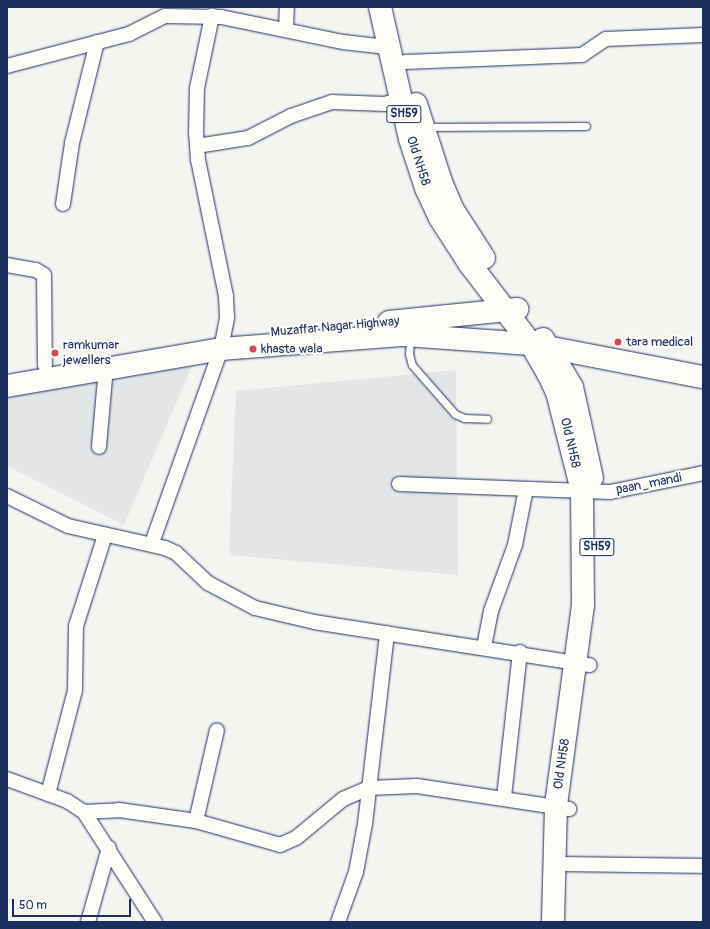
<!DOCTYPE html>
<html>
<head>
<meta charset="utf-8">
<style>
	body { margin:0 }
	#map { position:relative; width:710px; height:929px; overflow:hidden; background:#f4f4f1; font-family:Pangolin,sans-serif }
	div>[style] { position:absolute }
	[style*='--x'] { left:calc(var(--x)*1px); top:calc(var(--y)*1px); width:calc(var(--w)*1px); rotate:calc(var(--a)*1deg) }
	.built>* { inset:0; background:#e4e5e6 }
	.roads { filter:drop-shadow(0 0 1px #1b2f5e) drop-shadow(0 0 1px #1b2f5e) }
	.lane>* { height:7px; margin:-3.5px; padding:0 3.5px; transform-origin:3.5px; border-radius:3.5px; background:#fdfcf7 }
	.street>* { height:14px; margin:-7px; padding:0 7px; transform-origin:7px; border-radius:7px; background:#fdfcf7 }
	.primary>* { height:22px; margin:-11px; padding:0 11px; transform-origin:11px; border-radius:11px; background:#fdfcf7 }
	.dots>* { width:11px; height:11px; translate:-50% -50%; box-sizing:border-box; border:2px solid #fdfcf7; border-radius:50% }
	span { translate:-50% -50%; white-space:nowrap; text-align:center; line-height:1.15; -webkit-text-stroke:4px #fdfcf7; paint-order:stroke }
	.shield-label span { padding:1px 3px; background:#fdfcf7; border:1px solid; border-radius:3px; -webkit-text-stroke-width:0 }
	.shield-label { font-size:12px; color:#1b2f5e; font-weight:700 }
	.street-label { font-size:13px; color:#1b2f5e }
	.poi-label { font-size:13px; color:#1b2f5e }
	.left { translate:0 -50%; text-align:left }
	.frame { position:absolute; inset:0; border:8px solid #1b2f5e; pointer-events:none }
	.scale { position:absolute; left:12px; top:899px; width:119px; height:18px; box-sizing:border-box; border:2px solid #1b2f5e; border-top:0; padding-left:5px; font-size:12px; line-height:14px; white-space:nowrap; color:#1b2f5e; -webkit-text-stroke:3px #fdfcf7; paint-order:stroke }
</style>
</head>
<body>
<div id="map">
	<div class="built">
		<i style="clip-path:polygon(196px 357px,124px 525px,7px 466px,7px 390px)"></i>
		<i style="clip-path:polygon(456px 370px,458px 575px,229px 555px,236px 391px)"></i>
	</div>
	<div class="roads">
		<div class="lane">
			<i style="--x:427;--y:127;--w:159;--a:-0.4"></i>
			<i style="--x:410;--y:337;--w:17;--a:93"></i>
			<i style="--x:409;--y:354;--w:11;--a:75"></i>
			<i style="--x:412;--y:365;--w:65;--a:48.7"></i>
			<i style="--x:455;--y:414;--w:10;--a:24"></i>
			<i style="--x:464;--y:418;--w:23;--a:2"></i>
		</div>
		<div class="street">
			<i style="--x:286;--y:30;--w:23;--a:-88"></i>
			<i style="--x:405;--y:62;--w:177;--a:-2.3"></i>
			<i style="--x:582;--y:55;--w:29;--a:-34"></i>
			<i style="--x:606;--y:39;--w:97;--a:-2.4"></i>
			<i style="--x:7;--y:66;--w:126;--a:-14.7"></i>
			<i style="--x:129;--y:34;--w:40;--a:-26.6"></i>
			<i style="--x:165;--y:16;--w:56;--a:1"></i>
			<i style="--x:221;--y:17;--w:125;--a:11.6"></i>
			<i style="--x:343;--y:42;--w:44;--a:6.5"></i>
			<i style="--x:197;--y:146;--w:52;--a:-8.9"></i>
			<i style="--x:248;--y:138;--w:48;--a:-27.1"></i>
			<i style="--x:291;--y:116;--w:43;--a:-18.9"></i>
			<i style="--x:332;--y:102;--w:53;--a:2.2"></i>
			<i style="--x:385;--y:104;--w:16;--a:-18"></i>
			<i style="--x:63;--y:204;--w:62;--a:-81.6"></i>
			<i style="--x:72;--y:143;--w:104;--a:-76.1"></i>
			<i style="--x:7;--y:265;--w:29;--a:10"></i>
			<i style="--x:36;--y:270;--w:9;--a:32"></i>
			<i style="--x:44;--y:275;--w:90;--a:89.4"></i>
			<i style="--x:99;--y:447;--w:80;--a:-85"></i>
			<i style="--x:399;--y:484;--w:211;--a:2.2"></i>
			<i style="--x:610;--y:492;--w:95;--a:-11.5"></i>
			<i style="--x:7;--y:496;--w:68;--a:26.2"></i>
			<i style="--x:68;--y:526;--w:99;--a:12.8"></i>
			<i style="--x:165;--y:548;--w:12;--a:24"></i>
			<i style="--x:176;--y:553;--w:44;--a:43.2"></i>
			<i style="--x:208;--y:583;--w:53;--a:28"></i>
			<i style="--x:255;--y:608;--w:61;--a:13.3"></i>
			<i style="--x:314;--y:622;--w:279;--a:8.9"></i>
			<i style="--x:152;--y:543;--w:206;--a:-70.4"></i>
			<i style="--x:221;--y:349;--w:33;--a:-79"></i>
			<i style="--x:227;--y:317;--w:21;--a:-93"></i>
			<i style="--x:226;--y:296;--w:139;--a:-101.6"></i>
			<i style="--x:198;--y:160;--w:26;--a:-94"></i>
			<i style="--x:196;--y:134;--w:46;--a:-88.8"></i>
			<i style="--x:197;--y:88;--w:74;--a:-78.2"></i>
			<i style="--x:484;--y:647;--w:37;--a:-79"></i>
			<i style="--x:491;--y:611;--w:70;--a:-70"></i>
			<i style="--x:515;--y:545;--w:57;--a:-78.9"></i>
			<i style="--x:7;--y:779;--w:64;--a:20.1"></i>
			<i style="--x:67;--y:801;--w:20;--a:33"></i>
			<i style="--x:84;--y:812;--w:131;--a:57.2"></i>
			<i style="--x:48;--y:794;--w:107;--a:-75.4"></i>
			<i style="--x:75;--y:690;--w:64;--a:-89.1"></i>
			<i style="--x:76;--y:626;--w:96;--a:-72.3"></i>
			<i style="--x:504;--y:797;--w:146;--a:-83.7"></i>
			<i style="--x:84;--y:812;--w:35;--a:-3"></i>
			<i style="--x:119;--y:810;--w:78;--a:8.1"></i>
			<i style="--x:196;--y:821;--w:87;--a:15.9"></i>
			<i style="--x:280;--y:845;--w:17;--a:-24"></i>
			<i style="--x:296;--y:838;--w:61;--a:-39.7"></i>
			<i style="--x:343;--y:799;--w:28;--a:-23"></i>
			<i style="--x:369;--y:788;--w:48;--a:-2.4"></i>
			<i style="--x:417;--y:786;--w:154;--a:8.6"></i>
			<i style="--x:196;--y:821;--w:93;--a:-77"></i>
			<i style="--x:567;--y:864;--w:136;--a:0.8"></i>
			<i style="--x:88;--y:922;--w:77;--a:-74.2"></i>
			<i style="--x:338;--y:922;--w:53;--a:-70.2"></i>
			<i style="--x:356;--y:872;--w:49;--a:-79.4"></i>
			<i style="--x:365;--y:824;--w:192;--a:-83.4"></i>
		</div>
		<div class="primary">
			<i style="--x:380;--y:7;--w:135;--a:77.2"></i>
			<i style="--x:410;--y:139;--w:52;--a:71.9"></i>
			<i style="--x:426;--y:188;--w:33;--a:65"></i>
			<i style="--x:440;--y:218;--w:54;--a:57.2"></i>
			<i style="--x:469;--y:263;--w:102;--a:52.6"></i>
			<i style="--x:531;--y:344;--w:34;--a:60"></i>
			<i style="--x:548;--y:373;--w:21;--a:65"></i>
			<i style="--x:557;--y:392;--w:102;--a:75.8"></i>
			<i style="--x:582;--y:491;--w:114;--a:89.5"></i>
			<i style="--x:583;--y:605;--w:203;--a:97.7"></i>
			<i style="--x:556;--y:806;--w:116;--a:91.5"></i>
			<i style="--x:416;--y:104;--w:82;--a:72.2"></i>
			<i style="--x:441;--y:182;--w:30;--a:67"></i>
			<i style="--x:453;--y:210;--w:57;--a:57.1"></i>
			<i style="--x:389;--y:322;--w:129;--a:-5.8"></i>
			<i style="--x:543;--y:339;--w:56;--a:58.9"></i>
			<i style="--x:572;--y:387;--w:93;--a:77.6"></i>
			<i style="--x:7;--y:386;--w:217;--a:-9.8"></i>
			<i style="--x:221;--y:349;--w:184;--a:-4.4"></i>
			<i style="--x:404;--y:335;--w:127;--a:4.1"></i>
			<i style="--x:531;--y:344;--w:175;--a:10.9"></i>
		</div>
	</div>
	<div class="dots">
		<i style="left:618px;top:342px;background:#d1495b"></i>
		<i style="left:253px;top:349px;background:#d1495b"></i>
		<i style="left:55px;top:353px;background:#d1495b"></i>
	</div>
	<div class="shield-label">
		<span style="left:404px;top:114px">SH59</span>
		<span style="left:597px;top:547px">SH59</span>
	</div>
	<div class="street-label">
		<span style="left:418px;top:161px;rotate:72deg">Old NH58</span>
		<span style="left:335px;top:327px;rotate:-5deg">Muzaffar Nagar Highway</span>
		<span style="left:570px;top:443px;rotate:77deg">Old NH58</span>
		<span style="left:649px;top:484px;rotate:-11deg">paan_mandi</span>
		<span style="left:562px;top:764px;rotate:-82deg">Old NH58</span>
	</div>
	<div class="poi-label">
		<span class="left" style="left:626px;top:342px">tara medical</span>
		<span class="left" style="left:63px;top:353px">ramkumar<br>jewellers</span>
		<span class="left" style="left:261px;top:349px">khasta wala</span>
	</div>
	<div class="frame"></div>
	<div class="scale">50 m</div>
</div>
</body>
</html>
